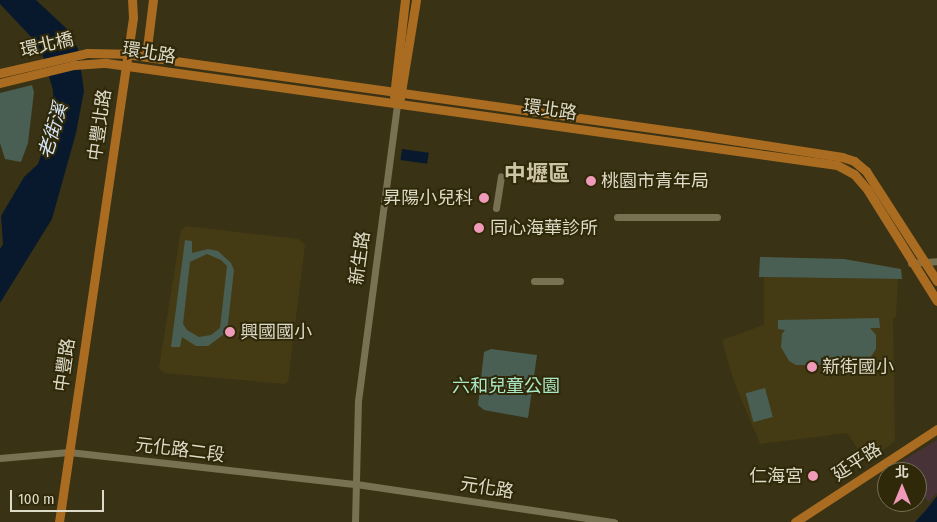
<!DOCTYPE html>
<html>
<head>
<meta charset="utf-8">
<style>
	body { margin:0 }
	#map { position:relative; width:937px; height:522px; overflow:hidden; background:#393214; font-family:"Fira Sans Condensed","Noto Sans TC",sans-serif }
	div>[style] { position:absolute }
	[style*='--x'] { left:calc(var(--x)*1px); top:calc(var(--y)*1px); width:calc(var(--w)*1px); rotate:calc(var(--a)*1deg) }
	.built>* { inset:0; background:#443b15 }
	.medical>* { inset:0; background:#473337 }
	.green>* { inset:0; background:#4a5f53; transform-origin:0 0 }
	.water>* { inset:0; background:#08192e; transform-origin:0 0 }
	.minor>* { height:7px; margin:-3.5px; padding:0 3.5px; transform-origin:3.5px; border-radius:3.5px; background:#787152 }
	.major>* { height:9px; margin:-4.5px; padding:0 4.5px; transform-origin:4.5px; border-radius:4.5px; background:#aa6c21 }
	.dots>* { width:14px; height:14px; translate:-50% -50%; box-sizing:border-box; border:2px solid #2f2809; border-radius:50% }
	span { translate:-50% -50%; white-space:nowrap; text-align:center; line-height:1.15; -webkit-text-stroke:4px #2f2809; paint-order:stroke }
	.street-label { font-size:18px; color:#dddac8 }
	.poi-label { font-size:18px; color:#dddac8 }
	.left { translate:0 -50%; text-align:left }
	.right { translate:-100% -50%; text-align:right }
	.park-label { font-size:18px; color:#a9e7c6 }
	.water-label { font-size:19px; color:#d6e5f8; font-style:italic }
	.district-label { font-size:22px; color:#ccc4a2; font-weight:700 }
	.north { position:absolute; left:877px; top:462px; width:50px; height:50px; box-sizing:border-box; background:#2f2809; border:1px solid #756f55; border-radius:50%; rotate:0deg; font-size:14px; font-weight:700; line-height:20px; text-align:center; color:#dddac8 }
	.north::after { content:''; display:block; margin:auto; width:18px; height:22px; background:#ef9ab8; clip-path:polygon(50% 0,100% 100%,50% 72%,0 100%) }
	.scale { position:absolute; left:10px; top:490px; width:94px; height:22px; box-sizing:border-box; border:2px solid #dddac8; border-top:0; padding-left:6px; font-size:15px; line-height:18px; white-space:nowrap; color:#dddac8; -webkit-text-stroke:4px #2f2809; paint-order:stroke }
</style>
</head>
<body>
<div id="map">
	<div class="built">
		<i style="clip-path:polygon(186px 226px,298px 239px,305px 245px,288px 382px,285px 384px,164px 373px,159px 368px,181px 230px)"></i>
		<i style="clip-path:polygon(764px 277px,898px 279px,896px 316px,893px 319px,895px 441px,875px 456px,866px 461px,847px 433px,760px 444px,733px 379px,722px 340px,764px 325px)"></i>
	</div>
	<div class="medical">
		<i style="clip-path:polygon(937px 440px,937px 493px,928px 502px,917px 484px,917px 472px,909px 472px,902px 461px)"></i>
	</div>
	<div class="green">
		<i style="clip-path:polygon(32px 85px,34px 92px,28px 143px,21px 162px,5px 159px,0 143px,0 93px)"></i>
		<i style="clip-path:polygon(evenodd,185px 240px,192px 241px,192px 253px,208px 249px,218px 251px,231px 263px,234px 270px,227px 332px,208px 346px,196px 346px,182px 337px,180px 347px,171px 347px,185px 240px,207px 254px,221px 260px,227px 266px,220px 328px,211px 335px,199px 337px,187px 330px,183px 324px,190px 262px,207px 254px)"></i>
		<i style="clip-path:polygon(760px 257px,844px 259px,901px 269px,902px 279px,759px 277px)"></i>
		<i style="clip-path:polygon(879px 318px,880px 328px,870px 328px,876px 335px,876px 349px,868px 361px,856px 365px,796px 365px,789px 361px,781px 347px,782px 334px,785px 330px,778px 329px,778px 320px)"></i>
		<i style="clip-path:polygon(491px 349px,537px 355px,528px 418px,484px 410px,478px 405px,484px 352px)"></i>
		<i style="left:765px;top:388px;width:30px;height:20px;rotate:75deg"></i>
	</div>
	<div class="water">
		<i style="clip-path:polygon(0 0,36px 0,67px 29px,78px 49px,84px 91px,76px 133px,52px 219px,0 303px,0 249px,3px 244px,1px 216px,24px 177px,38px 164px,54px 115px,53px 90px,43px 56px,35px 41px,0 4px)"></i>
		<i style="left:402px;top:149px;width:27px;height:11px;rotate:8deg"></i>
		<i style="clip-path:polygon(937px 496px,937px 522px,915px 522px,926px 510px)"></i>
	</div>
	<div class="minor">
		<i style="--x:496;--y:208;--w:32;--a:-81"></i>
		<i style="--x:617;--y:217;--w:100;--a:0"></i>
		<i style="--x:911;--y:263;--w:26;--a:-4"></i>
		<i style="--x:534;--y:281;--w:26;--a:0"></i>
		<i style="--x:0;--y:458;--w:69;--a:-5"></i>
		<i style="--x:69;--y:452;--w:289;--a:6.4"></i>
		<i style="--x:356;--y:484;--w:261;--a:8.4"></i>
		<i style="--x:355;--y:522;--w:121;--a:-88.6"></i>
		<i style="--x:358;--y:401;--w:299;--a:-82.5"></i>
	</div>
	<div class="major">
		<i style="--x:146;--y:56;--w:56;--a:-82.9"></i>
		<i style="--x:0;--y:73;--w:89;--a:-12.9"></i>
		<i style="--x:87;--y:53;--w:39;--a:1"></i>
		<i style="--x:126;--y:54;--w:567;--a:8.02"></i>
		<i style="--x:687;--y:133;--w:157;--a:8.8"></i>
		<i style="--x:842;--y:157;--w:13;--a:18"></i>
		<i style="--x:854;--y:161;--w:16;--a:40"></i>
		<i style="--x:866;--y:171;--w:131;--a:57.2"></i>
		<i style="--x:0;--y:83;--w:76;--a:-13.7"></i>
		<i style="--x:74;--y:65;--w:32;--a:-4"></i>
		<i style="--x:106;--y:63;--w:738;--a:7.94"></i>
		<i style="--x:837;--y:165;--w:19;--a:28"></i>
		<i style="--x:854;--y:174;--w:20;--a:49"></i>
		<i style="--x:867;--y:189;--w:132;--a:58"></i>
		<i style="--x:394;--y:96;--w:97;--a:-83.5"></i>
		<i style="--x:400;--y:98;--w:99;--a:-80.7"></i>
		<i style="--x:59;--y:522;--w:509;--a:-81.65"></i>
		<i style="--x:133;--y:18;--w:18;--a:-93"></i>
		<i style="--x:795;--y:522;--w:170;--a:-33.2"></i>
	</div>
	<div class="dots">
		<i style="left:591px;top:181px;background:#ef9ab8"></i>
		<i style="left:484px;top:198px;background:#ef9ab8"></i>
		<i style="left:479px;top:228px;background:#ef9ab8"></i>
		<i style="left:230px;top:332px;background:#ef9ab8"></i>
		<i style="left:812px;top:367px;background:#ef9ab8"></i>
		<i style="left:813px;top:476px;background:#ef9ab8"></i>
	</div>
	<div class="street-label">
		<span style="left:47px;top:45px;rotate:-13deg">環北橋</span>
		<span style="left:149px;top:53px;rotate:9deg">環北路</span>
		<span style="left:550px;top:110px;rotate:8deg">環北路</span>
		<span style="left:100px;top:125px;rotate:-82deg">中豐北路</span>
		<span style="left:360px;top:258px;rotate:-82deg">新生路</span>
		<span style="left:65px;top:365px;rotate:-82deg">中豐路</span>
		<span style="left:180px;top:450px;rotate:7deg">元化路二段</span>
		<span style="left:857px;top:462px;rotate:-33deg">延平路</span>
		<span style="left:487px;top:488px;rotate:9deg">元化路</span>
	</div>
	<div class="poi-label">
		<span class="left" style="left:601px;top:181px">桃園市青年局</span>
		<span class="right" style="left:473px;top:198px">昇陽小兒科</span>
		<span class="left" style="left:490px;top:228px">同心海華診所</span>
		<span class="left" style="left:240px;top:332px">興國國小</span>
		<span class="left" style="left:822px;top:367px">新街國小</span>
		<span class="right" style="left:803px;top:476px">仁海宮</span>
	</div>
	<div class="park-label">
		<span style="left:506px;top:386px">六和兒童公園</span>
	</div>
	<div class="water-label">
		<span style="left:53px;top:131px;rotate:-73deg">老街溪</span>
	</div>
	<div class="district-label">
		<span style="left:537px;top:174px">中壢區</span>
	</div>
	<div class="north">北</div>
	<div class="scale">100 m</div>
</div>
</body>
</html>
